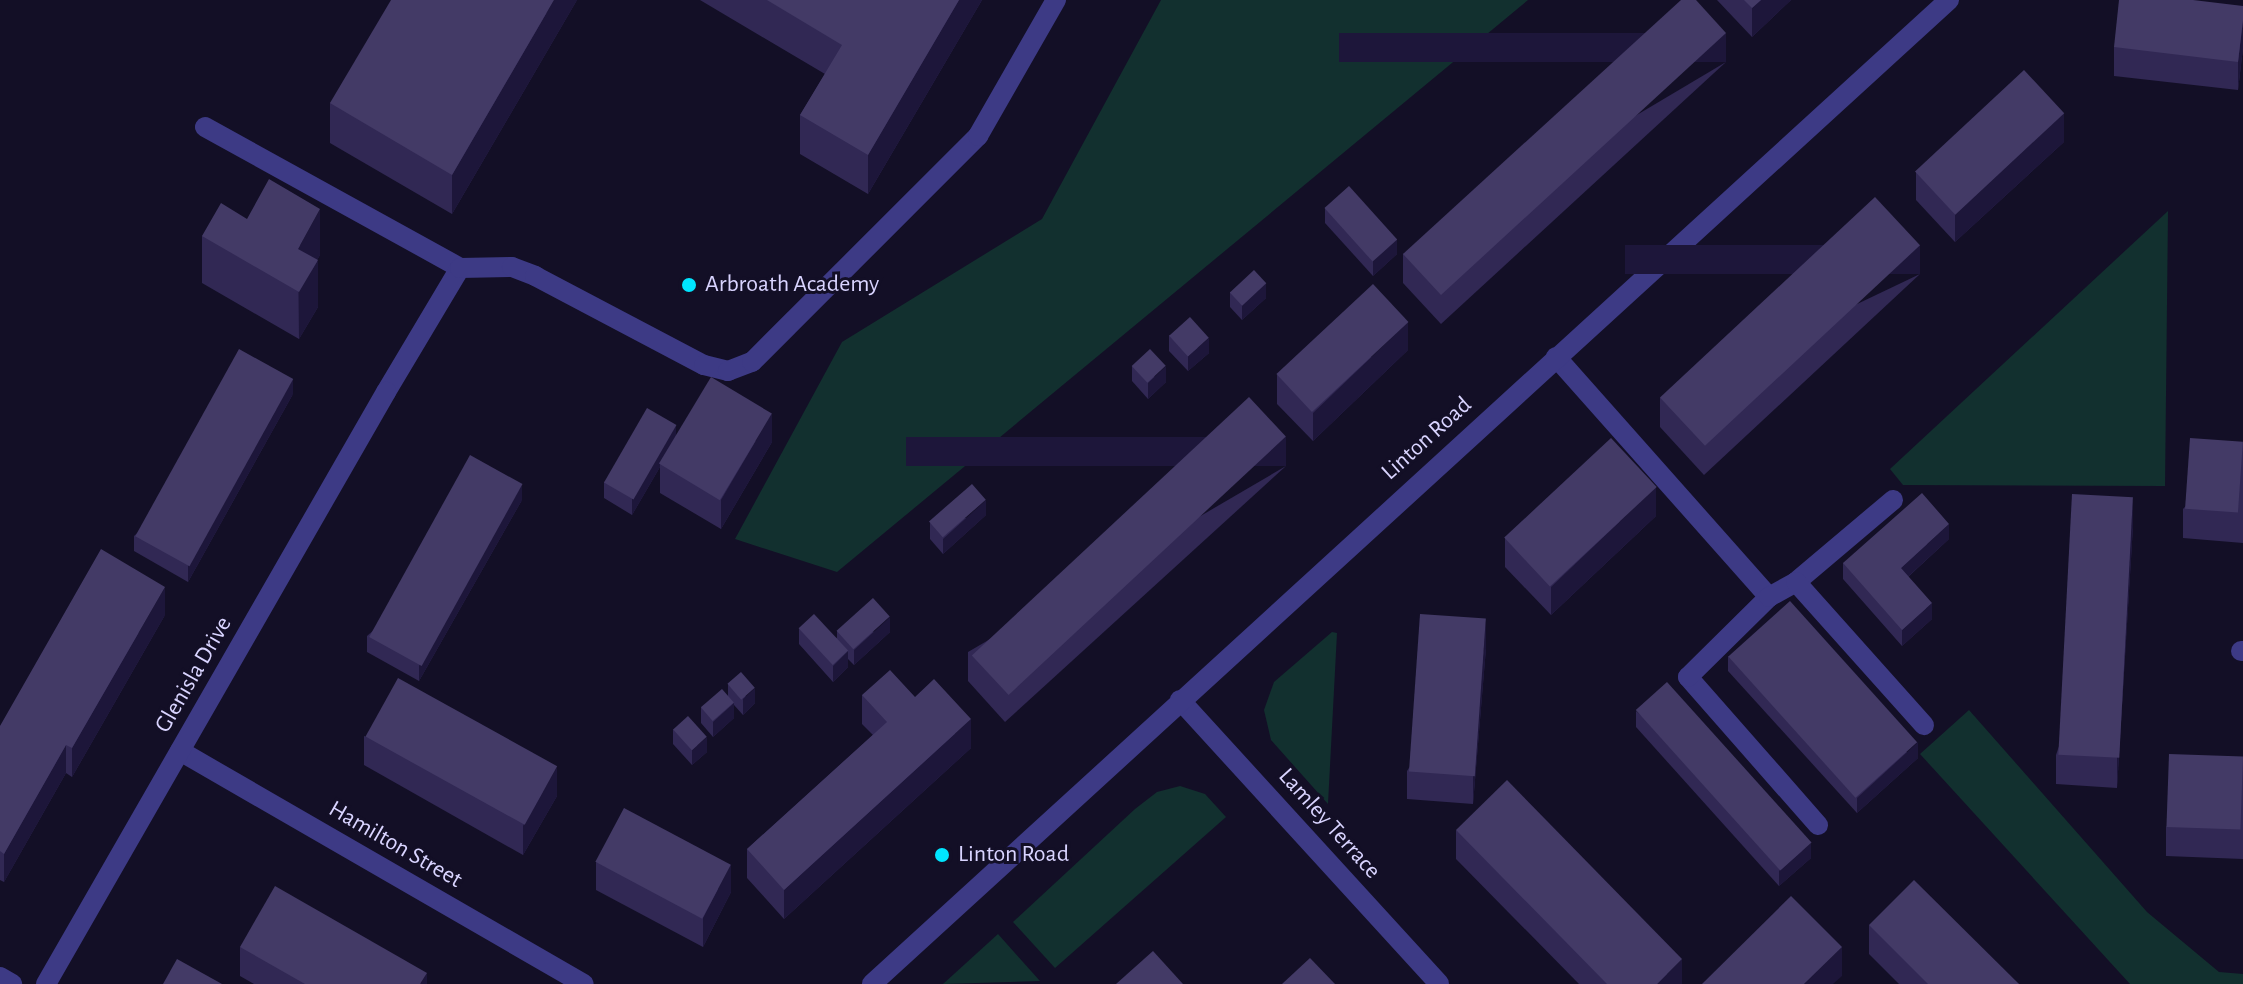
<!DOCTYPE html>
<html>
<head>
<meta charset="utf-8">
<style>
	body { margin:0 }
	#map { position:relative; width:2243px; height:984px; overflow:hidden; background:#130f26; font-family:"Alegreya Sans",sans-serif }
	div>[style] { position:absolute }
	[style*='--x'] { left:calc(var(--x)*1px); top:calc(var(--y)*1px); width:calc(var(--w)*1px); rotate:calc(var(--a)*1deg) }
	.green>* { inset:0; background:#12302f }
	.service>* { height:20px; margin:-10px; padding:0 10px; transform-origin:10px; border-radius:10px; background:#3d3a85 }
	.minor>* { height:20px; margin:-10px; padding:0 10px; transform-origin:10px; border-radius:10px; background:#3d3a85 }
	.wall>* { inset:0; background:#312854 }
	.shaded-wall>* { inset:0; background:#1d163a; transform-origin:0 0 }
	.building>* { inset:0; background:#433a66; transform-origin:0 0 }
	.dots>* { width:22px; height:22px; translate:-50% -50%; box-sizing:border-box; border:4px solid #130f26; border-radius:50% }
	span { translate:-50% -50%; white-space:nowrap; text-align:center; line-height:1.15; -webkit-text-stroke:6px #130f26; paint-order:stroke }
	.poi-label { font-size:24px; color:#d9d4ff }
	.left { translate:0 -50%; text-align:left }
	.street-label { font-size:24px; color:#d9d4ff }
</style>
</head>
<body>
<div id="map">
	<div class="green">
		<i style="clip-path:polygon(1161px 0,1528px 0,837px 572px,735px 539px,842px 342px,1042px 219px)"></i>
		<i style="clip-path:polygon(2168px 211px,2165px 486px,1903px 485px,1890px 469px)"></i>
		<i style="clip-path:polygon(1332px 632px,1337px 633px,1328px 804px,1271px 740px,1264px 710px,1274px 682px)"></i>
		<i style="clip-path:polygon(1969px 710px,2147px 912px,2219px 972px,2243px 974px,2243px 984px,2130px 984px,1920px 754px)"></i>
		<i style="clip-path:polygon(1180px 786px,1205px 794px,1226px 817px,1055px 968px,1013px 922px,1135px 809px,1157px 792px)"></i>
		<i style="clip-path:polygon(998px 934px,1040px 981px,943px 984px)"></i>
	</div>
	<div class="service">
		<i style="--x:205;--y:127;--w:291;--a:28.9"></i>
		<i style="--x:1556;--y:357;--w:321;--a:48.4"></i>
		<i style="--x:386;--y:392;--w:144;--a:-59.2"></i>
		<i style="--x:460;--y:268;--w:52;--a:-1.1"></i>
		<i style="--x:512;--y:267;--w:25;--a:21"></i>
		<i style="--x:535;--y:276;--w:191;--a:27.8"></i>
		<i style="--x:704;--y:365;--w:25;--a:14"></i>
		<i style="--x:728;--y:371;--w:26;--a:-21"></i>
		<i style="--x:752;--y:362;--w:320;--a:-45"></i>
		<i style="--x:978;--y:136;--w:157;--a:-60.2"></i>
		<i style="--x:1796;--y:582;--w:127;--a:-40.2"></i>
		<i style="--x:1818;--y:825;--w:197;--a:-131.3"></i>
		<i style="--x:1688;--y:677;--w:114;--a:-44.6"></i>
		<i style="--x:1769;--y:597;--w:31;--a:-29"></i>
		<i style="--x:1796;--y:582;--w:192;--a:48.2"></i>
	</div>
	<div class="minor">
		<i style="--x:2241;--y:651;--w:2;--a:0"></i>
		<i style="--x:1180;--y:700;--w:384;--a:47.6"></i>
		<i style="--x:180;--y:751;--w:466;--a:30"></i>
		<i style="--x:0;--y:977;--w:14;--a:30"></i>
		<i style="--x:46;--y:984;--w:683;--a:-60.13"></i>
		<i style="--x:872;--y:984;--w:1459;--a:-42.42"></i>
	</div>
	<div class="wall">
		<i style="clip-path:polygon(577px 0,452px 214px,330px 143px,330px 103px)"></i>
		<i style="clip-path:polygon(700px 0,982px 0,868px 194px,800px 154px,800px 115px,825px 74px)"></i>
		<i style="clip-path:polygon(1717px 0,1791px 0,1752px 37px)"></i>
		<i style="clip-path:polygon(2243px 6px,2243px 48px,2238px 90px,2114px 76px,2114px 47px)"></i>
		<i style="clip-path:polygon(1726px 62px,1441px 324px,1403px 283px,1403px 254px)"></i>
		<i style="clip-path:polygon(2064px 142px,1955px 242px,1916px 200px,1916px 172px)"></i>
		<i style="clip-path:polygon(1325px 208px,1397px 254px,1373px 276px,1325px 223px)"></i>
		<i style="clip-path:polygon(247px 219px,320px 255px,317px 260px,318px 307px,299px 339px,202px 283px,202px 236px)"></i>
		<i style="clip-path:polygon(1920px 274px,1704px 475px,1660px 427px,1660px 398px)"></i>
		<i style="clip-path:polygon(1230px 292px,1266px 298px,1242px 320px,1230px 307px)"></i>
		<i style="clip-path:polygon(1169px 335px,1209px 353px,1188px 371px,1169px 351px)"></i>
		<i style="clip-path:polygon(1408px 350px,1313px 441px,1277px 404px,1277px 375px)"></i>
		<i style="clip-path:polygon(1132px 366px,1166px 382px,1148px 399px,1132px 381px)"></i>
		<i style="clip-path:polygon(293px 394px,188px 582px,134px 551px,134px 536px)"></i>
		<i style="clip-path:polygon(676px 437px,772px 442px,721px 529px,660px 493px,660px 467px,632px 515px,604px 498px,604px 482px)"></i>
		<i style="clip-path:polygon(2243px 442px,2243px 543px,2183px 538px,2183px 509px)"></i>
		<i style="clip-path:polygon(1286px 466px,1005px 722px,968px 681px,968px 652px)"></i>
		<i style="clip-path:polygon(522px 500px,419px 681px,367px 652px,367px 636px)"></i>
		<i style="clip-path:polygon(986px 515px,943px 554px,930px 539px,930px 523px)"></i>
		<i style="clip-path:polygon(1656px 516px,1551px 615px,1505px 567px,1505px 538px)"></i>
		<i style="clip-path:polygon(2133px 526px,2117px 788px,2056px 784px,2056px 755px)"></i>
		<i style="clip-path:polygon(1949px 539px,1908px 577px,1932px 619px,1902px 646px,1843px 579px,1843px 563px)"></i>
		<i style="clip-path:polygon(165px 615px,72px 777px,66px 773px,4px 882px,0 880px,0 726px)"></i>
		<i style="clip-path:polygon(799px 629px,837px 638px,837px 631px,890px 632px,854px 665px,848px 659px,848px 667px,833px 682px,799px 644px)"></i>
		<i style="clip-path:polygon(1486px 648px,1473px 804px,1407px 799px,1407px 771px)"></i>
		<i style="clip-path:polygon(1728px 656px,1918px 758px,1857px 813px,1728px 671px)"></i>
		<i style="clip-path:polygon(728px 684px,755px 703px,743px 715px,734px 705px,734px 718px,713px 737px,701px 723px,701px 708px,728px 697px)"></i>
		<i style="clip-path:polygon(862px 695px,915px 697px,971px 748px,784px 919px,747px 878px,747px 849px,873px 735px,862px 724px)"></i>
		<i style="clip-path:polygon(1636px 711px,1811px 858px,1779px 886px,1636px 727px)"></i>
		<i style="clip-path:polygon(673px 729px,707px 752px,692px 765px,673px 744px)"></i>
		<i style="clip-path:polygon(364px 736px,557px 796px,523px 855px,364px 765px)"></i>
		<i style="clip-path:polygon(2243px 757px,2243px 859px,2166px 856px,2166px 827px)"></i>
		<i style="clip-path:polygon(1456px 830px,1682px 984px,1579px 984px,1456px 859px)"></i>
		<i style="clip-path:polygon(596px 862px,731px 892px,703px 947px,596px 890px)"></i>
		<i style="clip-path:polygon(1869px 925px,2019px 984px,1899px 984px,1869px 954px)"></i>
		<i style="clip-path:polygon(240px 947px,427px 984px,254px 984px,240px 976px)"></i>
	</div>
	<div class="shaded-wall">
		<i style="clip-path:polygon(554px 0,577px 0,452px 214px,452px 175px)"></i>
		<i style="clip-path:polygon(959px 0,982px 0,868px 194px,868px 155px)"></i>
		<i style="clip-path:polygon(1761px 0,1791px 0,1752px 37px,1752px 8px)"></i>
		<i style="clip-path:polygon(2243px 20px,2243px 48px,2238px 90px,2238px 62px)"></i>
		<i style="left:1726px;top:33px;width:29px;height:387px;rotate:90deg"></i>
		<i style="clip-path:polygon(2064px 113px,2064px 142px,1955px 242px,1955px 214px)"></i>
		<i style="clip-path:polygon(320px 209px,320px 255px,309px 275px,318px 260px,318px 307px,299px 339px,298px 249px)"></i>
		<i style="clip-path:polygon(1397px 239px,1397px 254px,1373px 276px,1373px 260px)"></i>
		<i style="left:1920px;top:245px;width:29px;height:295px;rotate:90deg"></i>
		<i style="clip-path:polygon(1266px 283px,1266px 298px,1242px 320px,1242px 305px)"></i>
		<i style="clip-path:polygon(1408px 322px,1408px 350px,1313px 441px,1313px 413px)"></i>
		<i style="clip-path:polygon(1209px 338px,1209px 353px,1188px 371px,1188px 356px)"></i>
		<i style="clip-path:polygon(1166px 366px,1166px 382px,1148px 399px,1148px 383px)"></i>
		<i style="clip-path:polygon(293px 379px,293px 394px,188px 582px,188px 566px)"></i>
		<i style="clip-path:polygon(772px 413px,772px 442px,721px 529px,721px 500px)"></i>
		<i style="clip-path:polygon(676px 425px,676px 440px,660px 464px,660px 467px,632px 515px,632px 499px)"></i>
		<i style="left:1286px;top:437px;width:29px;height:380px;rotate:90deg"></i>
		<i style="clip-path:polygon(522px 484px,522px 500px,419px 681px,419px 666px)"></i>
		<i style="clip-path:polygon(1656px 487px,1656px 516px,1551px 615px,1551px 587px)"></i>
		<i style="clip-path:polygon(2133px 497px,2133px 526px,2117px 788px,2117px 759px)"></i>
		<i style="clip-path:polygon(986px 500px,986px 515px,943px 554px,943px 539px)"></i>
		<i style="clip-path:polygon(1949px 524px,1949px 539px,1901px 583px,1901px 568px)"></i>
		<i style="clip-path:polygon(165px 587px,165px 615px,72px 777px,72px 748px)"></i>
		<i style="clip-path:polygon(1932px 603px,1932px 619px,1902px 646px,1902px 630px)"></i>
		<i style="clip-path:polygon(890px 617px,890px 632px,854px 665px,854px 650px)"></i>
		<i style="clip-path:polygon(1486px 619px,1486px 648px,1473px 804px,1473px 776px)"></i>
		<i style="clip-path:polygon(848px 651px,848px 667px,833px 682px,833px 666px)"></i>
		<i style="clip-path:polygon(755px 688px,755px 703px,743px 715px,743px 699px)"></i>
		<i style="clip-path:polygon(734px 703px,734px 718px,713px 737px,713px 722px)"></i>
		<i style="clip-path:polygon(971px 719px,971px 748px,784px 919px,784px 890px)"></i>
		<i style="clip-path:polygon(707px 737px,707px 752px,692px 765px,692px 750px)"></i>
		<i style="clip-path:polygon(1918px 742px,1918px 758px,1857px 813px,1857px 798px)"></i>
		<i style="clip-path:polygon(66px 745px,66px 773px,4px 882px,4px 854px)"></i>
		<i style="clip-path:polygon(557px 767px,557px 796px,523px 855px,523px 826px)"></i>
		<i style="clip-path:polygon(1811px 843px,1811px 858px,1779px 886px,1779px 871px)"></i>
		<i style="clip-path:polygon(731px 864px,731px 892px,703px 947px,703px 918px)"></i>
		<i style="clip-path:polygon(1842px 947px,1842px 976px,1833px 984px,1804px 984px)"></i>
		<i style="clip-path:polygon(1682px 959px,1682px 984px,1657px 984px)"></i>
		<i style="clip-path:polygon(427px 973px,427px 984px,420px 984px)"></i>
	</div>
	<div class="building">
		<i style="clip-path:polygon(391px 0,554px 0,452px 175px,330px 103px)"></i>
		<i style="clip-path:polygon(767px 0,959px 0,868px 155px,800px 115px,842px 45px)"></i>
		<i style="clip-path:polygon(1681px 0,1696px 0,1726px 33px,1441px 295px,1403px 254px)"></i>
		<i style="clip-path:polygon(1744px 0,1761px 0,1752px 8px)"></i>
		<i style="clip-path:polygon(2119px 0,2193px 0,2243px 6px,2243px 20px,2238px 62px,2114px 47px)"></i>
		<i style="left:2024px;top:70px;width:59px;height:149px;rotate:47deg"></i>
		<i style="clip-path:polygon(269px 179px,320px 209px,298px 249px,318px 260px,299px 292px,202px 236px,221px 203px,247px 219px)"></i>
		<i style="left:1349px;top:186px;width:72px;height:33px;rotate:48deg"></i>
		<i style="left:1875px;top:197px;width:66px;height:294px;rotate:47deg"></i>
		<i style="left:1254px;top:270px;width:18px;height:33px;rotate:47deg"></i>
		<i style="left:1373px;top:284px;width:52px;height:132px;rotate:47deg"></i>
		<i style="left:1190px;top:317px;width:28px;height:28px;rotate:48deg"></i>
		<i style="left:239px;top:349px;width:62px;height:214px;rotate:29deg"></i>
		<i style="left:1150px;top:349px;width:23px;height:25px;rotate:47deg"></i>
		<i style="left:711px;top:377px;width:71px;height:101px;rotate:31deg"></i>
		<i style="left:1249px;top:397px;width:54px;height:379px;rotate:47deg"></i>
		<i style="left:647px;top:408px;width:34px;height:86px;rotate:30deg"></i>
		<i style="left:1611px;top:438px;width:67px;height:146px;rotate:47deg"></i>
		<i style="left:2190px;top:438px;width:53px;height:71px;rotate:4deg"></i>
		<i style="left:470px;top:455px;width:60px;height:208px;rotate:29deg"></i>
		<i style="left:972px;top:484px;width:21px;height:57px;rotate:49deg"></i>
		<i style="clip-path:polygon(1922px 493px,1949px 524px,1901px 568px,1932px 603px,1902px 630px,1843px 563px)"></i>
		<i style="left:2072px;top:494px;width:61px;height:261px;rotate:3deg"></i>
		<i style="clip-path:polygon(101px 549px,165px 587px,72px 748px,66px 745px,4px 854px,0 851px,0 726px)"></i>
		<i style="left:873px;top:598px;width:25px;height:49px;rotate:48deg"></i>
		<i style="left:1790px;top:601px;width:190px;height:83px;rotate:48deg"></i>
		<i style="left:814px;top:614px;width:50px;height:21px;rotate:47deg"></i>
		<i style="left:1420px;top:614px;width:66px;height:158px;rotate:4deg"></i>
		<i style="clip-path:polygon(890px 670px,915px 697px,934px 679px,971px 719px,784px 890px,747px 849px,887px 722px,862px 695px)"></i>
		<i style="left:741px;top:672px;width:21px;height:18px;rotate:49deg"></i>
		<i style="left:398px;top:678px;width:182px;height:67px;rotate:29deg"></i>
		<i style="left:1667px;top:682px;width:216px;height:42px;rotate:48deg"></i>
		<i style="left:722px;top:689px;width:18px;height:28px;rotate:49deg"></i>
		<i style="left:688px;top:716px;width:28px;height:20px;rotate:48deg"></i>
		<i style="left:2169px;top:754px;width:74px;height:73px;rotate:2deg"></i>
		<i style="clip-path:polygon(1507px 780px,1682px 959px,1657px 984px,1607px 984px,1456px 830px)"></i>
		<i style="left:624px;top:808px;width:121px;height:61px;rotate:28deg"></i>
		<i style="clip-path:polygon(1914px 880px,2019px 984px,1928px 984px,1869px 925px)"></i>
		<i style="clip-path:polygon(275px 886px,427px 973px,420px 984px,305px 984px,240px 947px)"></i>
		<i style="clip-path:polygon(1791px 896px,1842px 947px,1804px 984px,1702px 984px)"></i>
		<i style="clip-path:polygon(1153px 951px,1183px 984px,1116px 984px)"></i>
		<i style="clip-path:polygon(1310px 958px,1335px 984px,1282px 984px)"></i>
		<i style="clip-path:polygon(177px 959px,222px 984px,163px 984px)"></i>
	</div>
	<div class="dots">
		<i style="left:689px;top:285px;background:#00e5ff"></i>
		<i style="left:942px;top:855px;background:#00e5ff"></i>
	</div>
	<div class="poi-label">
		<span class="left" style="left:705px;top:285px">Arbroath Academy</span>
		<span class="left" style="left:958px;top:855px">Linton Road</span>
	</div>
	<div class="street-label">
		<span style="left:1427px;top:439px;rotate:-42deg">Linton Road</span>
		<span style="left:194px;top:675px;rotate:-60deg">Glenisla Drive</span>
		<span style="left:1329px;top:824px;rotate:48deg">Lamley Terrace</span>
		<span style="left:395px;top:845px;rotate:30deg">Hamilton Street</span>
	</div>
</div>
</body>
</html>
